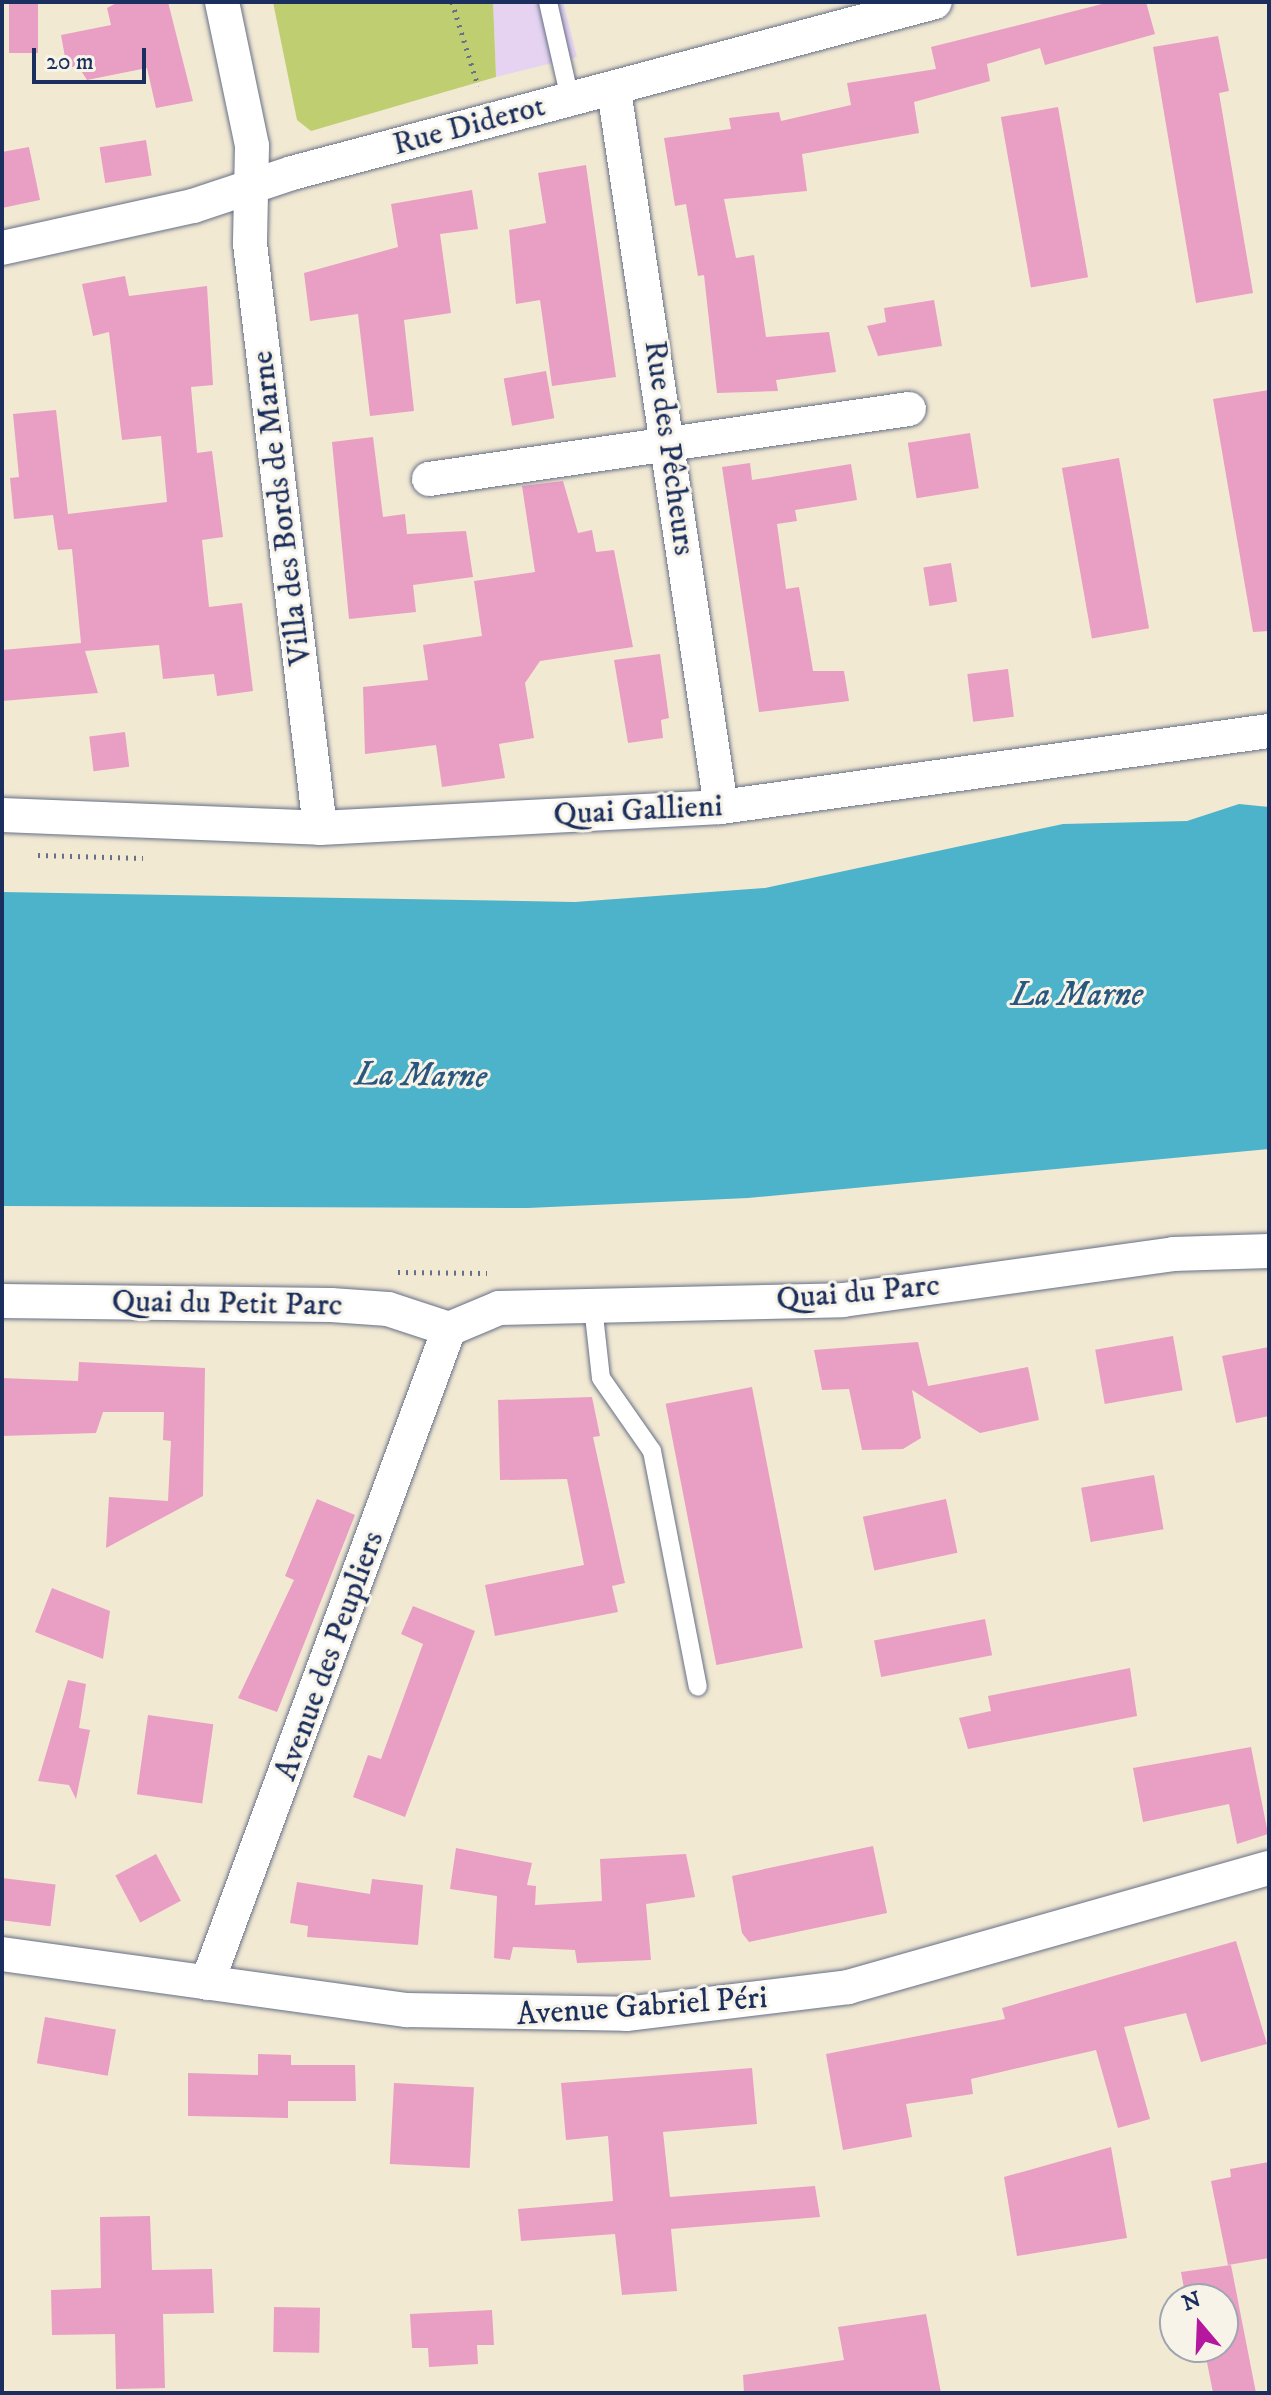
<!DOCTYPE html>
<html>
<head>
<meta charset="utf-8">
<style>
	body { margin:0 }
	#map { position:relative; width:1271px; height:2395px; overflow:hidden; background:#f2e9d3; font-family:"IM FELL DW Pica",serif }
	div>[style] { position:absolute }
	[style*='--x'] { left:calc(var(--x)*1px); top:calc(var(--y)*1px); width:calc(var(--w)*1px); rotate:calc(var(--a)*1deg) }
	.built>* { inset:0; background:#e5d3f1 }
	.green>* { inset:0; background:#bece71 }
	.water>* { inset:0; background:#4cb3ca }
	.building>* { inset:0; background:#e99ec4; transform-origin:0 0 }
	.path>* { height:5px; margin-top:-2.5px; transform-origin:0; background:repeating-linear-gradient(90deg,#667087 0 2px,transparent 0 8px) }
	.roads { filter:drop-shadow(0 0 2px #667087) drop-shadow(0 0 2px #667087) }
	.lane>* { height:18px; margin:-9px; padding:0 9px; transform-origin:9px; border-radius:9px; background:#fff }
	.street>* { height:34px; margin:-17px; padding:0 17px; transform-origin:17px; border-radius:17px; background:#fff }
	span { translate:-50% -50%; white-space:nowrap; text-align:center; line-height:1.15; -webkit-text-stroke:6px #f7f3e8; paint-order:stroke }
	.street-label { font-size:32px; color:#1b2f5e }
	.water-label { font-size:34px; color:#2a577e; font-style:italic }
	.frame { position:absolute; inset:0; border:4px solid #1b2f5e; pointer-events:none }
	.north { position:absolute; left:1159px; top:2283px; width:80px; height:80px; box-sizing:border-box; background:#f7f3e8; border:2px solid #9fa5b1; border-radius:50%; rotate:341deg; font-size:22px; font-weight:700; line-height:32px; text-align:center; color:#1b2f5e }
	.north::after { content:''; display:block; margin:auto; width:28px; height:36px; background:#b5179e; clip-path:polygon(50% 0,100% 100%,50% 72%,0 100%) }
	.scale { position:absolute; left:32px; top:48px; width:114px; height:36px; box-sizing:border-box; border:4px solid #1b2f5e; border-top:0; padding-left:10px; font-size:24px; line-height:28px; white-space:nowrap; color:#1b2f5e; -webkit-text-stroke:6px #f7f3e8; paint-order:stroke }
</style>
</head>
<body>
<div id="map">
	<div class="built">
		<i style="clip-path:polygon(493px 2px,563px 2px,577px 57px,496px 77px)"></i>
	</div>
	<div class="green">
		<i style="clip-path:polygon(273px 2px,493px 2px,496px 77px,311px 131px,297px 120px)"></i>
	</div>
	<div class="water">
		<i style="clip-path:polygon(1239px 804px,1269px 807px,1269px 1149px,748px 1198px,528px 1208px,2px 1206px,2px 892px,575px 902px,765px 888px,1063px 824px,1187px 821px)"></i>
	</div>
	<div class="building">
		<i style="left:9px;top:2px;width:29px;height:51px"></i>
		<i style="clip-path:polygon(118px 2px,168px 2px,193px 101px,156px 108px,147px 68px,87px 80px,78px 66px,67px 68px,61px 35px,111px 25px,107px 8px)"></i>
		<i style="clip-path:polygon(1110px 2px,1146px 2px,1155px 34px,1045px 65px,1040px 48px,987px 64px,990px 81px,914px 102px,919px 133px,802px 154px,807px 191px,724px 199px,736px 258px,754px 255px,766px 337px,829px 332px,836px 372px,776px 380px,778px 391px,717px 393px,704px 275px,698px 276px,686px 204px,675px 206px,664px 138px,731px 129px,729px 118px,779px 112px,781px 121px,851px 105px,847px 83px,936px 69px,931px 47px)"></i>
		<i style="clip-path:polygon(1218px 36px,1229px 91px,1219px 93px,1253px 293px,1196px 303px,1153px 47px)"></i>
		<i style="left:1058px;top:107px;width:173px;height:58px;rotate:80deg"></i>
		<i style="left:146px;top:140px;width:36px;height:47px;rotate:81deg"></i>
		<i style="clip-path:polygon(29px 147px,40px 200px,2px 208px,2px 152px)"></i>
		<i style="clip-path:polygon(586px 165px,616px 377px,552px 386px,540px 300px,516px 304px,509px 230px,546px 223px,538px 173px)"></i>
		<i style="clip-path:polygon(472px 190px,478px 229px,440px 234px,451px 313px,404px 320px,414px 411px,370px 416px,358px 314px,310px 321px,304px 273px,398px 247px,391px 204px)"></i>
		<i style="clip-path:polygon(125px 276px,129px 296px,207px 286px,213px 385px,191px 387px,197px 453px,212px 451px,223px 537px,202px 540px,209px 607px,242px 603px,253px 691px,217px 696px,214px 674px,163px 679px,159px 645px,85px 651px,98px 693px,2px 701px,2px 650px,81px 643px,72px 549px,58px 550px,53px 515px,14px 519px,10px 478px,19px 477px,13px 414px,56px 410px,68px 514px,167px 502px,161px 436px,122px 440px,109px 332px,93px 336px,82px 284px)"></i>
		<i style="clip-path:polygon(934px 300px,942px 346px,878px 356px,867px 326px,886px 322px,884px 308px)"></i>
		<i style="left:546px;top:371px;width:48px;height:43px;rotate:80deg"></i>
		<i style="clip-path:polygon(1269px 390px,1269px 631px,1253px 632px,1213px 399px)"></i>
		<i style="left:970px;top:433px;width:56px;height:63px;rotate:81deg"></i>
		<i style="clip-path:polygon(373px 437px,383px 517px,405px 514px,407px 534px,466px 531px,473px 577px,413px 585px,416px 612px,349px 619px,332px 442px)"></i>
		<i style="left:1119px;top:458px;width:173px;height:58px;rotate:80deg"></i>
		<i style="clip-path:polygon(750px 463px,752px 480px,851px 464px,857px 500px,795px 510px,797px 521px,777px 524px,786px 589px,799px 587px,813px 671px,844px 671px,849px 701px,759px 712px,722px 467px)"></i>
		<i style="clip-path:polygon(563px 481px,578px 533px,592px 530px,596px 552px,614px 550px,633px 647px,540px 661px,525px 683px,534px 738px,499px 744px,505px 778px,442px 787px,436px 745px,365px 754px,363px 687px,428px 680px,423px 645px,482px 636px,474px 581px,535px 572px,522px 486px)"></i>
		<i style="left:951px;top:563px;width:39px;height:28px;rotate:81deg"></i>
		<i style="clip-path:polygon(660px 654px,669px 718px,661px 720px,663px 738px,628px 743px,614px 660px)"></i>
		<i style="left:1008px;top:669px;width:48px;height:41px;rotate:83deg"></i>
		<i style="left:125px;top:732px;width:35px;height:36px;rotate:83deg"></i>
		<i style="left:1173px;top:1336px;width:55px;height:79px;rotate:80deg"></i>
		<i style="clip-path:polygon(918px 1342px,928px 1386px,1028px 1367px,1039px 1420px,980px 1433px,912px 1390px,921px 1438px,903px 1449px,862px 1450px,849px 1389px,822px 1390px,814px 1350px)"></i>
		<i style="clip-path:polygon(1269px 1347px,1269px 1416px,1236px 1423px,1222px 1356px)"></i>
		<i style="clip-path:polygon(79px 1362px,205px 1368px,203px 1496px,106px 1548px,109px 1497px,168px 1501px,171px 1441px,163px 1440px,164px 1412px,103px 1412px,96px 1433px,2px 1436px,2px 1378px,78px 1381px)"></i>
		<i style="left:752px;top:1387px;width:266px;height:88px;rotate:79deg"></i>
		<i style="clip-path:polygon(592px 1397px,600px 1436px,593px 1437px,625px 1583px,612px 1586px,618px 1612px,495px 1636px,485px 1585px,584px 1565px,567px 1479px,500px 1480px,498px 1400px)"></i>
		<i style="left:1154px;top:1475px;width:55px;height:74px;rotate:80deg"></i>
		<i style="clip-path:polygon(317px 1499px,355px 1515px,277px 1712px,238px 1698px,294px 1580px,285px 1576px)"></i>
		<i style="left:946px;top:1499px;width:55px;height:85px;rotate:78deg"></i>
		<i style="clip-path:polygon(52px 1588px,110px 1611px,103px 1659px,35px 1632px)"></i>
		<i style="clip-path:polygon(413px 1606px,475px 1631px,405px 1817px,353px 1797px,368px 1755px,381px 1759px,423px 1644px,401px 1634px)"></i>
		<i style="left:985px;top:1619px;width:37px;height:113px;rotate:79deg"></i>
		<i style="clip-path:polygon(1130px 1668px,1137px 1716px,968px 1749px,959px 1718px,991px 1711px,988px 1696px)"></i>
		<i style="clip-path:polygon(68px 1680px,86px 1684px,79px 1728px,90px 1730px,76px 1799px,69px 1785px,38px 1781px)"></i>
		<i style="left:148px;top:1715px;width:66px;height:80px;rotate:8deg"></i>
		<i style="clip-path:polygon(1251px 1747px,1268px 1834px,1237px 1844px,1229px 1804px,1143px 1822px,1133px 1768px)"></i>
		<i style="clip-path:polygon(873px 1846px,887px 1913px,749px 1942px,742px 1933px,732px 1876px)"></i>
		<i style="clip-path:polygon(456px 1848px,532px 1863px,527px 1885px,536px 1886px,535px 1905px,602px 1901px,600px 1859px,686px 1854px,695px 1897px,646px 1904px,651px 1960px,577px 1963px,575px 1950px,513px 1947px,510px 1960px,494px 1958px,497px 1896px,450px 1889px)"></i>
		<i style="left:156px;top:1854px;width:53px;height:46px;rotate:62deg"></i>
		<i style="left:2px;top:1878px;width:54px;height:42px;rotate:7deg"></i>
		<i style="clip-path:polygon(372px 1879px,423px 1885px,418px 1945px,307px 1937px,308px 1926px,290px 1923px,297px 1882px,370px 1894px)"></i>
		<i style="clip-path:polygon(1236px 1941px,1267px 2044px,1201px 2062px,1186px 2013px,1124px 2027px,1150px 2119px,1118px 2128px,1096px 2050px,971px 2079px,973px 2094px,906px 2104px,912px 2137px,843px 2150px,826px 2054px,1005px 2019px,1002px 2008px)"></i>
		<i style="left:45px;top:2017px;width:72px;height:47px;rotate:10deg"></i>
		<i style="clip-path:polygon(258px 2054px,291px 2055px,291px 2065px,355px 2065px,356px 2101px,288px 2101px,288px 2118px,188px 2116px,188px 2073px,258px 2075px)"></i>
		<i style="clip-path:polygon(752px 2068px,757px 2124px,663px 2132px,670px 2197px,815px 2186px,820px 2217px,671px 2229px,677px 2291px,622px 2295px,615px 2234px,521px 2241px,518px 2209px,613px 2201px,608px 2136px,566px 2140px,561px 2083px)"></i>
		<i style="left:394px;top:2083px;width:80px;height:81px;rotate:3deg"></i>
		<i style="clip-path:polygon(1111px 2147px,1127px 2238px,1017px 2256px,1004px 2177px)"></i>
		<i style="clip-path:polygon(1269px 2162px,1269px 2258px,1228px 2265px,1211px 2181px,1231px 2177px,1230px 2169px)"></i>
		<i style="clip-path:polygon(150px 2216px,152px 2270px,212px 2269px,214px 2313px,163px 2314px,165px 2388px,116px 2389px,115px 2334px,52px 2335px,51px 2290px,101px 2288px,100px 2217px)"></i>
		<i style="clip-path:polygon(1231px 2265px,1256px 2393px,1213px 2393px,1204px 2347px,1223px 2347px,1223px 2299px,1186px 2299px,1181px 2272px)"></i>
		<i style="left:274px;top:2307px;width:46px;height:45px;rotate:1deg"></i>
		<i style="clip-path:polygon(492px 2310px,494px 2345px,477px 2345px,478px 2364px,429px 2367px,428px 2348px,412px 2348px,410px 2314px)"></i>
		<i style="clip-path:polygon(926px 2314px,941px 2393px,744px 2393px,743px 2375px,844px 2360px,838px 2327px)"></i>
	</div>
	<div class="path">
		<i style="--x:452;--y:2;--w:88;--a:72.8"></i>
		<i style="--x:38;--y:855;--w:105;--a:1.6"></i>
		<i style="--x:398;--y:1272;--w:89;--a:0.6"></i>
	</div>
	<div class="roads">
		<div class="lane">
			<i style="--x:548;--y:2;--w:99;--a:77.2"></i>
			<i style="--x:593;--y:1306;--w:72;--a:83.7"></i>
			<i style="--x:601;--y:1378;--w:89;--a:55.1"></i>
			<i style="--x:652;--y:1451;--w:240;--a:79"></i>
		</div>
		<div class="street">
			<i style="--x:222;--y:2;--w:147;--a:78.2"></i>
			<i style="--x:252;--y:146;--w:98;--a:91.2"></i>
			<i style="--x:250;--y:244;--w:588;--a:83.16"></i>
			<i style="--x:614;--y:90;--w:725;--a:81.51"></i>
			<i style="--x:2;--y:248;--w:196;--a:-12.4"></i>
			<i style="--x:193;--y:206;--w:104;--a:-18.4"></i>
			<i style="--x:292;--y:173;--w:665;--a:-14.89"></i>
			<i style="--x:429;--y:479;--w:485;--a:-8.3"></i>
			<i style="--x:2;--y:815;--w:318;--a:2.3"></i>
			<i style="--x:320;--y:828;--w:402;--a:-3"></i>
			<i style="--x:721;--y:807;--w:553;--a:-7.9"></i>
			<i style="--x:2;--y:1301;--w:329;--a:0.7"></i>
			<i style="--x:331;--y:1305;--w:57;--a:4"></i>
			<i style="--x:388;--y:1309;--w:64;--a:18.2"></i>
			<i style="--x:449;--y:1329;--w:54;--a:-22.8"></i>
			<i style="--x:499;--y:1308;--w:344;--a:-1.3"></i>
			<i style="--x:843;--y:1300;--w:333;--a:-7.9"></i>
			<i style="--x:1173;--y:1254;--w:96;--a:-1.8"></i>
			<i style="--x:2;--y:1954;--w:408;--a:7.9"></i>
			<i style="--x:406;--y:2010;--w:220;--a:1"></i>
			<i style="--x:626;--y:2014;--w:224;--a:-6.9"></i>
			<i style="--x:848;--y:1987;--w:437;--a:-15.8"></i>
			<i style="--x:207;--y:1983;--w:697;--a:-69.69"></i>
		</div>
	</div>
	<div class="street-label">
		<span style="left:469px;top:126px;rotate:-15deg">Rue Diderot</span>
		<span style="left:669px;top:448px;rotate:82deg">Rue des Pêcheurs</span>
		<span style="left:282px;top:508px;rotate:-97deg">Villa des Bords de Marne</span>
		<span style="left:638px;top:811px;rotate:-3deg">Quai Gallieni</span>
		<span style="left:858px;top:1293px;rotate:-5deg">Quai du Parc</span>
		<span style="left:227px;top:1304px;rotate:1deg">Quai du Petit Parc</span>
		<span style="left:330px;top:1656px;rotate:-70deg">Avenue des Peupliers</span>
		<span style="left:642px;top:2007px;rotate:-4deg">Avenue Gabriel Péri</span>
	</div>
	<div class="water-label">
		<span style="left:1077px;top:996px">La Marne</span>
		<span style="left:421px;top:1076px;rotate:1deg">La Marne</span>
	</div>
	<div class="frame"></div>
	<div class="north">N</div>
	<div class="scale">20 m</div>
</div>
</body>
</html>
